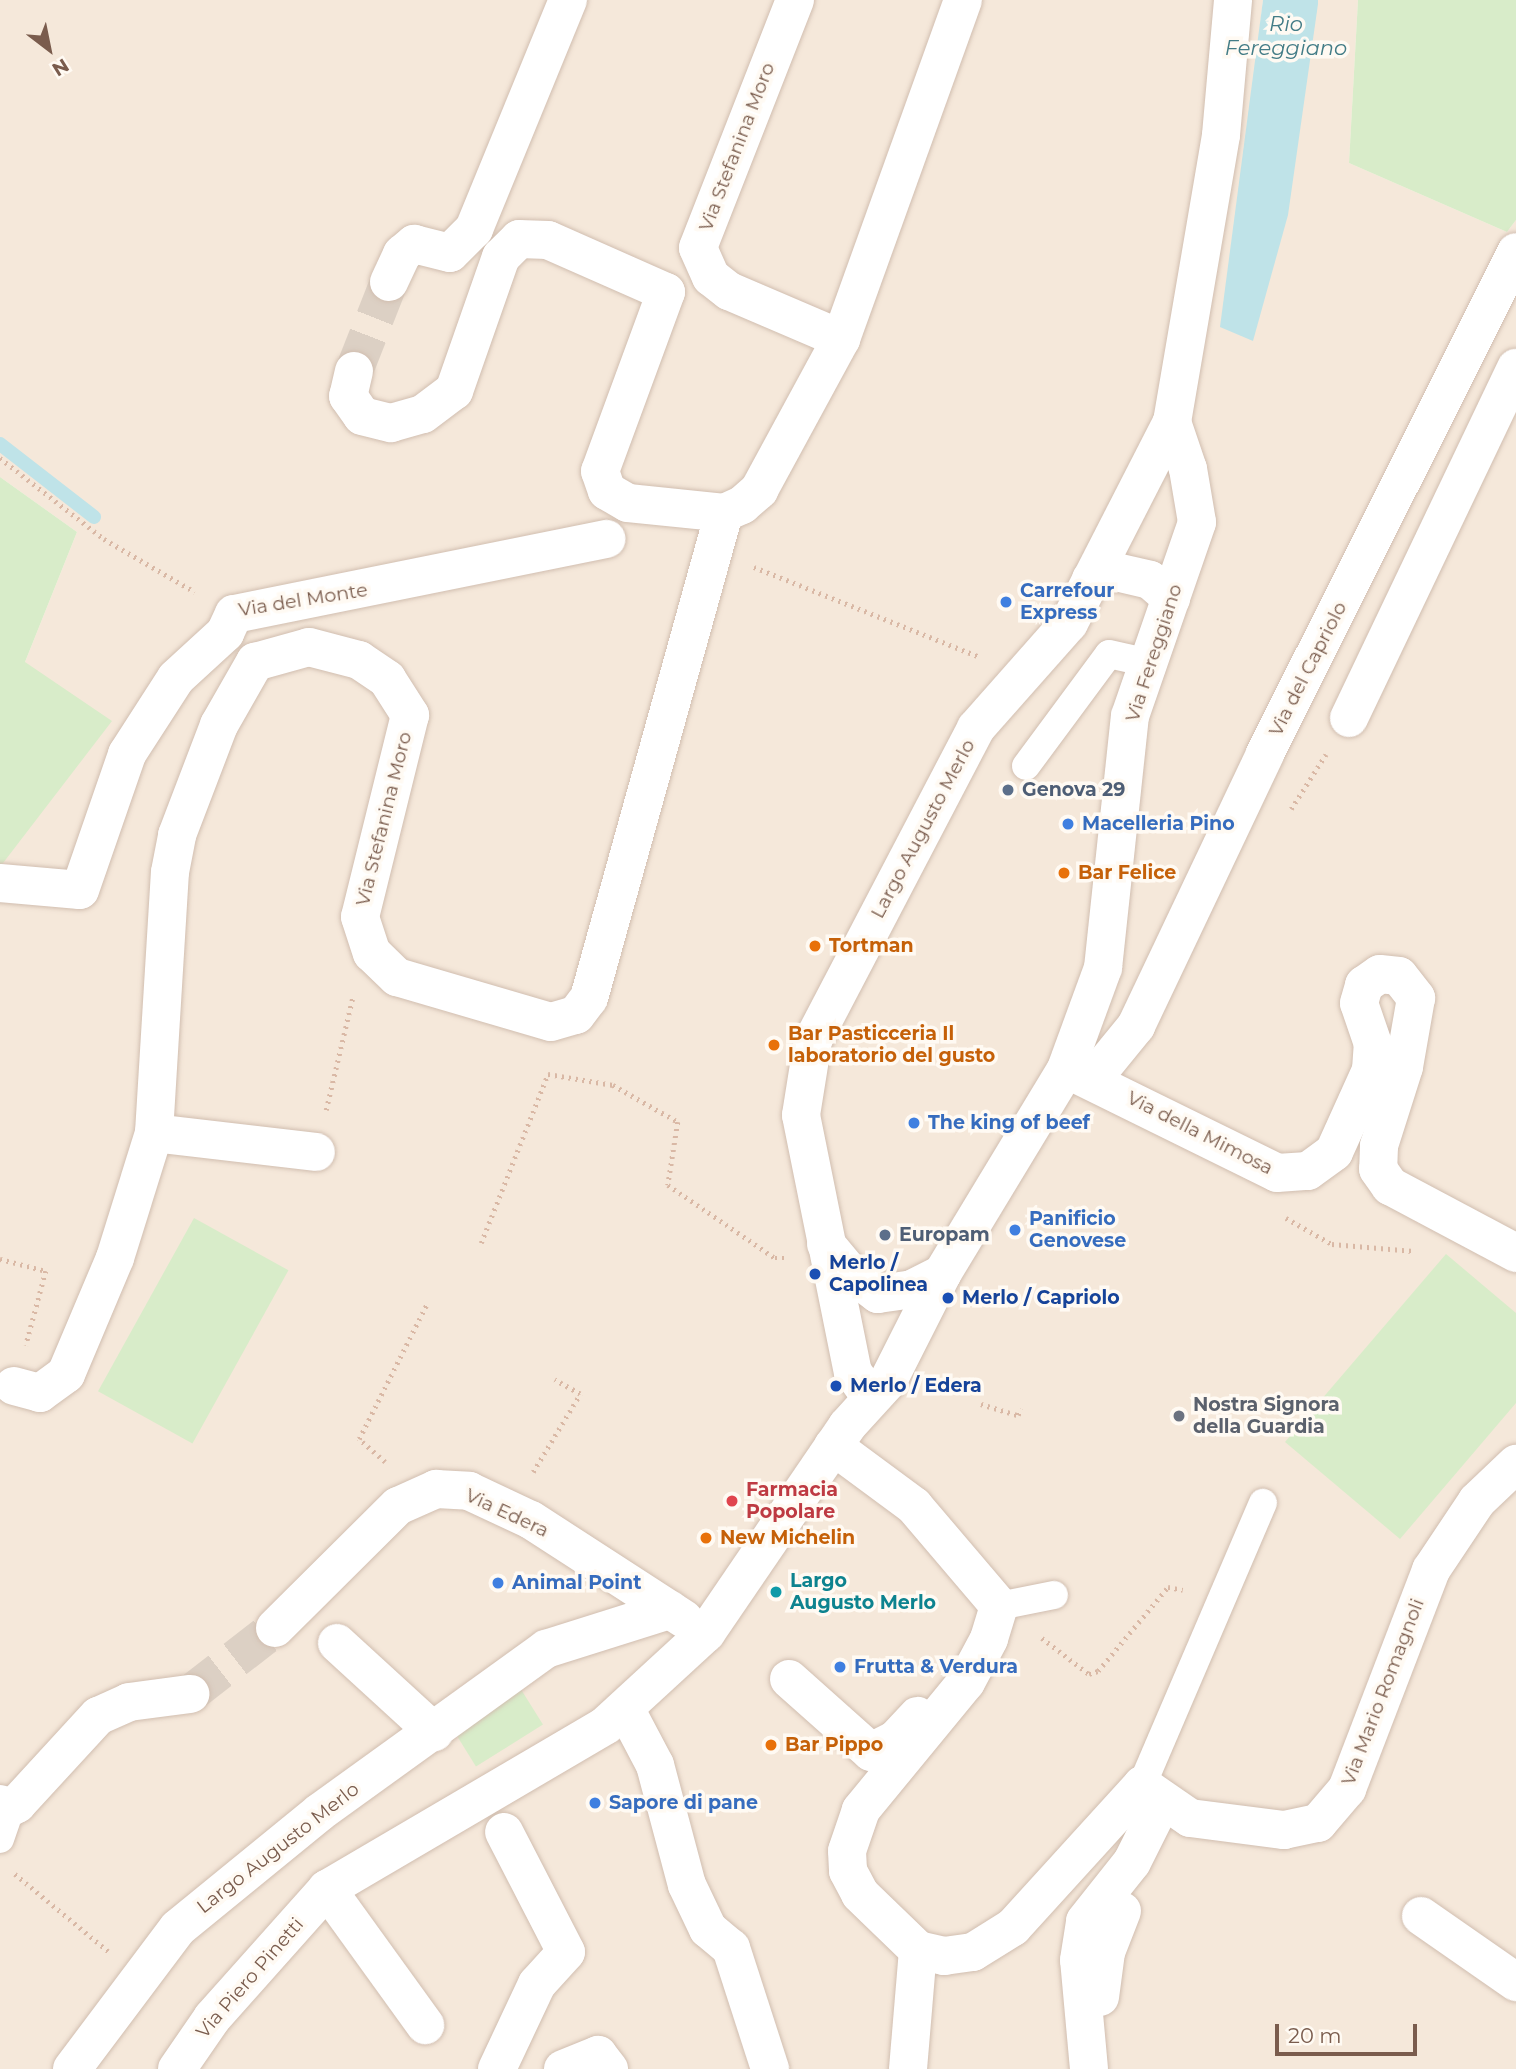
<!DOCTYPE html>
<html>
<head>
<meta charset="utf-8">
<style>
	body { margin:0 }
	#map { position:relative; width:1516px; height:2069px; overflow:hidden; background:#fdf6ec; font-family:Montserrat,sans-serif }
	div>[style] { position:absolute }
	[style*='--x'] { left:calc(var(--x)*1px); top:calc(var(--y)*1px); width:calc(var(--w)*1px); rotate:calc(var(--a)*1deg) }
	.residential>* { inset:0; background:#f5e8da }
	.green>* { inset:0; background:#d8ecc9; transform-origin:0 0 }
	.water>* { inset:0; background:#bfe3e8 }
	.stream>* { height:14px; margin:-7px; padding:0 7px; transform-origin:7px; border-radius:7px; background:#bfe3e8 }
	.street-tunnel>* { height:38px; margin-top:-19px; transform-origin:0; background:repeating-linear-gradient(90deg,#dcd0c4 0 38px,transparent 0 57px) }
	.path>* { height:4.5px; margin-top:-2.25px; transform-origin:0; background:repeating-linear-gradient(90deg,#d9b8a5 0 2px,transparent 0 7px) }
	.roads { filter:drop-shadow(0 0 2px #d1beb0) drop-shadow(0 0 2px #d1beb0) }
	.lane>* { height:28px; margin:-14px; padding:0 14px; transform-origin:14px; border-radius:14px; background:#fff }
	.street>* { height:38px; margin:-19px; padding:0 19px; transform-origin:19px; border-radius:19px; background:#fff }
	.secondary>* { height:38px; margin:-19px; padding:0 19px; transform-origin:19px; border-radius:19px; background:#fff }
	.dots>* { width:19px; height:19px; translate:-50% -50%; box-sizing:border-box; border:4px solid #fffaf3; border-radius:50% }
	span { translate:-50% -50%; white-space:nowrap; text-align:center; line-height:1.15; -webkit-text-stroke:7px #fffaf3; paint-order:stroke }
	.street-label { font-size:19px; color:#7a5c4d }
	.shop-label { font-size:19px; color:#366cbe; font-weight:700 }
	.left { translate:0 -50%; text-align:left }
	.service-label { font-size:19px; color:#4e5e75; font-weight:700 }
	.food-label { font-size:19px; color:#c56008; font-weight:700 }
	.transit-label { font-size:19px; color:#164399; font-weight:700 }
	.worship-label { font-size:19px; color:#5b616d; font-weight:700 }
	.health-label { font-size:19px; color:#be3a42; font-weight:700 }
	.culture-label { font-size:19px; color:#0d838f; font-weight:700 }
	.water-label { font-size:21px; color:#437c86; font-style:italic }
	.north { position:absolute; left:14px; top:14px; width:70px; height:70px; -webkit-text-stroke:5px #fffaf3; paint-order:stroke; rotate:148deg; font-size:19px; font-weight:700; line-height:28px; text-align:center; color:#7a5c4d }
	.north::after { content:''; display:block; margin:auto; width:24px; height:32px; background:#7a5c4d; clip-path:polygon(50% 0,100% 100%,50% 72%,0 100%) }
	.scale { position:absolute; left:1275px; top:2024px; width:142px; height:32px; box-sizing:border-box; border:4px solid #7a5c4d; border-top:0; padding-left:9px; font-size:21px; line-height:24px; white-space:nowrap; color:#7a5c4d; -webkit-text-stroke:5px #fffaf3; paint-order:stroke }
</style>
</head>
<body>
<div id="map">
	<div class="residential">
		<i style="clip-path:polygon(0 0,1263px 0,1246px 146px,1318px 0,1358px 0,1349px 163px,1507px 232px,1516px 220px,1516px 2069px,0 2069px,0 867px,25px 662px,77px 532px,0 477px)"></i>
	</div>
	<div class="green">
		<i style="clip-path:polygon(1358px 0,1516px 0,1516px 220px,1507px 232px,1349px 163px)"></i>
		<i style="clip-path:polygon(0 477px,77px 532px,25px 662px,112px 721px,0 867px)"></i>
		<i style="left:194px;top:1218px;width:108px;height:198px;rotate:29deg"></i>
		<i style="clip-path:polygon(1446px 1254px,1516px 1313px,1516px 1403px,1400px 1539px,1285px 1442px)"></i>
		<i style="left:517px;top:1683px;width:49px;height:79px;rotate:58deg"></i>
	</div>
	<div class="water">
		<i style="clip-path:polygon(1263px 0,1318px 0,1318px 4px,1288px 215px,1253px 341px,1220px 327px)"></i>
	</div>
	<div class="stream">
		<i style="--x:0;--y:444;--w:119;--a:37.8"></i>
	</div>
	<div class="street-tunnel">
		<i style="--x:354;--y:371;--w:96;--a:-68.5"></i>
		<i style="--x:190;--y:1694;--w:108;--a:-37.8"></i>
	</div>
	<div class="path">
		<i style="--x:0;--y:458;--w:132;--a:37.9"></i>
		<i style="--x:104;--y:539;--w:105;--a:30.2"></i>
		<i style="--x:754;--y:567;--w:243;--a:21.7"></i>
		<i style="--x:1291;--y:809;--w:65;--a:-57.5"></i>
		<i style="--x:326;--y:1110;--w:117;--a:-76.7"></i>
		<i style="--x:1286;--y:1218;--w:53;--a:29.5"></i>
		<i style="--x:1332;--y:1244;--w:82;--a:4.9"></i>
		<i style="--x:481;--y:1243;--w:182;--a:-68.4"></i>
		<i style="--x:548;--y:1074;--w:66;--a:9.6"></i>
		<i style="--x:613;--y:1085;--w:75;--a:29.6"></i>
		<i style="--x:678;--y:1122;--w:64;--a:99"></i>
		<i style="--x:668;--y:1185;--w:130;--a:34.3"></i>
		<i style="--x:775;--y:1258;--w:10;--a:0"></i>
		<i style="--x:0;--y:1259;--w:48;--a:14.6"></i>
		<i style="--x:46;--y:1271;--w:77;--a:105.1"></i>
		<i style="--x:981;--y:1404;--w:39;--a:17"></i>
		<i style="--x:1018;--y:1415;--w:7;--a:-63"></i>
		<i style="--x:385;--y:1462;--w:35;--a:-139"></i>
		<i style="--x:359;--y:1439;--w:153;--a:-63.3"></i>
		<i style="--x:533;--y:1472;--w:91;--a:-58.9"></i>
		<i style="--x:580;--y:1394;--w:29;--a:-151"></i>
		<i style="--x:1042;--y:1638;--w:59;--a:37.5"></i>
		<i style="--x:1089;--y:1674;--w:9;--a:-18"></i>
		<i style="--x:1098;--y:1671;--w:109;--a:-50.2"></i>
		<i style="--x:1168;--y:1587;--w:15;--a:11"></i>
		<i style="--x:15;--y:1874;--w:121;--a:39.6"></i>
	</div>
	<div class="roads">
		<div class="lane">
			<i style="--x:1026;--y:766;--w:139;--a:-53.5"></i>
			<i style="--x:1109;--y:654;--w:41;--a:12.7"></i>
			<i style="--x:999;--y:1606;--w:56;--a:-11.3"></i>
			<i style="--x:1142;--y:1785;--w:307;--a:-66.8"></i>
			<i style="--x:0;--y:1839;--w:34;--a:-71"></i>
		</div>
		<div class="street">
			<i style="--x:795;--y:0;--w:266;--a:111.4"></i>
			<i style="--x:698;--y:248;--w:32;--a:66"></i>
			<i style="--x:711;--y:277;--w:23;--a:38"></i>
			<i style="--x:729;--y:291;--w:122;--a:23.2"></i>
			<i style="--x:389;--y:282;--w:31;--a:-65"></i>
			<i style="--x:402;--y:254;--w:16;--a:-40"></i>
			<i style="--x:414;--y:244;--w:37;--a:14"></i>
			<i style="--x:450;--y:253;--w:34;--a:-45"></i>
			<i style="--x:474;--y:229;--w:248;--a:-67.7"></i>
			<i style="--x:354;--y:371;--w:26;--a:103"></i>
			<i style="--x:348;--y:396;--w:24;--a:55"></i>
			<i style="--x:362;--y:416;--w:30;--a:14"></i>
			<i style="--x:391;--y:423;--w:33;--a:-16"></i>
			<i style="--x:423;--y:414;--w:39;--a:-37"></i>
			<i style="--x:454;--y:391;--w:142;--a:-70.7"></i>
			<i style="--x:501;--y:257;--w:25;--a:-45"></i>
			<i style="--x:519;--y:239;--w:29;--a:2"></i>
			<i style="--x:548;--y:240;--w:129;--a:23.8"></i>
			<i style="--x:666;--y:292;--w:191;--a:110.2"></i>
			<i style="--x:600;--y:471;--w:21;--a:71"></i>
			<i style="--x:607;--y:491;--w:24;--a:30"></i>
			<i style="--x:628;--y:503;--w:97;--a:5.9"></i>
			<i style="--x:724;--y:513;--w:20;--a:-24"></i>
			<i style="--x:742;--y:505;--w:23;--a:-41"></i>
			<i style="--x:759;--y:490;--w:172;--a:-61.5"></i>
			<i style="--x:841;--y:339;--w:360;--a:-70.2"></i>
			<i style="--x:1091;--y:579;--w:26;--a:-16"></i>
			<i style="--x:1116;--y:572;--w:35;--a:13"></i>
			<i style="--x:1150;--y:580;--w:28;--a:41"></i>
			<i style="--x:1349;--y:718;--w:388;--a:-64.5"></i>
			<i style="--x:0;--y:883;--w:80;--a:5"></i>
			<i style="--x:80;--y:890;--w:144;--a:-70.9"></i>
			<i style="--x:127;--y:754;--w:90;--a:-57.2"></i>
			<i style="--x:176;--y:678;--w:67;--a:-42.6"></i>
			<i style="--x:225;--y:633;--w:21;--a:-65"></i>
			<i style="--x:234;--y:614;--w:380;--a:-11.4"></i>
			<i style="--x:1068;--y:1070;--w:233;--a:26.2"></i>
			<i style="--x:1277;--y:1173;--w:31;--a:-4"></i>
			<i style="--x:1308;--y:1171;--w:32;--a:-36"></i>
			<i style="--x:1334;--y:1152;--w:90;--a:-65.7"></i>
			<i style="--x:1371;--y:1070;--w:26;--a:-86"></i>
			<i style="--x:1373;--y:1044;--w:43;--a:-108.9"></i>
			<i style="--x:1359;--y:1003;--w:19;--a:-74"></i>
			<i style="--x:1364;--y:985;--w:19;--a:-35"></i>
			<i style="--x:1380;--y:974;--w:19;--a:6"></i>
			<i style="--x:1399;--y:976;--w:28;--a:52"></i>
			<i style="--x:1416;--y:998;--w:70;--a:99.9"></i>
			<i style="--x:1404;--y:1067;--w:83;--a:107.6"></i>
			<i style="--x:1379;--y:1146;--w:23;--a:92"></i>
			<i style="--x:1378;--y:1169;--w:21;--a:55"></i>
			<i style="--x:1390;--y:1186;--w:143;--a:28"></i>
			<i style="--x:1092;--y:1080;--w:70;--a:-50.8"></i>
			<i style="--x:1136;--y:1026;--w:301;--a:-64.6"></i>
			<i style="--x:1265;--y:754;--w:561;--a:-63.43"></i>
			<i style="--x:154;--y:1133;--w:163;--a:6.7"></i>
			<i style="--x:14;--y:1386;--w:27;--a:15"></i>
			<i style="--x:40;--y:1393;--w:32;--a:-36"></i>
			<i style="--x:66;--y:1374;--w:126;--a:-67.1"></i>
			<i style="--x:115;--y:1258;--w:131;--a:-72.7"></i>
			<i style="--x:154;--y:1133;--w:261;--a:-86.5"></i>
			<i style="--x:170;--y:872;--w:38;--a:-79"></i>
			<i style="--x:177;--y:835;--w:118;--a:-69.1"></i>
			<i style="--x:219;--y:725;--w:73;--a:-60.3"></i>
			<i style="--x:255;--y:662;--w:56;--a:-15.5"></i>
			<i style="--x:309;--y:647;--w:52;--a:14.6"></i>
			<i style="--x:359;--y:660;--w:34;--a:34"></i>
			<i style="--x:387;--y:679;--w:43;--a:57.4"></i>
			<i style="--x:410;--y:715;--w:208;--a:103.9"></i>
			<i style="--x:360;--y:917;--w:38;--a:72"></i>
			<i style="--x:372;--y:953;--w:35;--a:44"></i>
			<i style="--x:397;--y:977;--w:160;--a:16.3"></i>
			<i style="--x:551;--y:1022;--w:26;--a:-16"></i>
			<i style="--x:576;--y:1015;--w:21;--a:-53"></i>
			<i style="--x:589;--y:998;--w:503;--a:-74.45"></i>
			<i style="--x:833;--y:1446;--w:101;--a:36.5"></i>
			<i style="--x:914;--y:1506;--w:131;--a:49.6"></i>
			<i style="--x:999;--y:1606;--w:34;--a:107"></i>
			<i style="--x:989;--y:1639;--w:49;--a:118.1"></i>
			<i style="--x:966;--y:1682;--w:166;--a:129.4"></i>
			<i style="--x:861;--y:1810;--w:43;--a:108.9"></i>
			<i style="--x:847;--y:1851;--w:20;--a:87"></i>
			<i style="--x:848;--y:1871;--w:26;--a:62"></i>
			<i style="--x:860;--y:1894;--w:81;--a:44"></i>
			<i style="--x:918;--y:1950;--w:27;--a:13"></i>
			<i style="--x:944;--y:1956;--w:29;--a:-8"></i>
			<i style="--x:973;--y:1952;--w:47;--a:-32"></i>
			<i style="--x:1013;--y:1927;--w:192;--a:-47.7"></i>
			<i style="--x:1142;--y:1785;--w:58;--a:34.5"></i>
			<i style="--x:1190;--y:1818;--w:95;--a:7.3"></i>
			<i style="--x:1284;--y:1830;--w:35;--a:-12"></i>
			<i style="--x:1318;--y:1823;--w:45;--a:-49.5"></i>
			<i style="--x:1347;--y:1789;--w:235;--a:-69"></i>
			<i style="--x:1431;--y:1570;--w:83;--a:-56.3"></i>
			<i style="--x:1477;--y:1501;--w:54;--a:-43.5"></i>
			<i style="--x:275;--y:1628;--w:173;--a:-44.8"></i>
			<i style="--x:398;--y:1506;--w:42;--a:-24.1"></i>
			<i style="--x:436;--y:1489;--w:33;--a:3"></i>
			<i style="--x:469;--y:1491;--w:68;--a:25.1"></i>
			<i style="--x:531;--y:1520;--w:182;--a:32.9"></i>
			<i style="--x:337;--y:1643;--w:132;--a:42.5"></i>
			<i style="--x:789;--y:1679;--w:110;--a:41.7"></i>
			<i style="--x:871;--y:1752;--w:27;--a:-27"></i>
			<i style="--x:895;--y:1740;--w:33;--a:-47"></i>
			<i style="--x:626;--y:1710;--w:62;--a:62.2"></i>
			<i style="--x:655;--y:1765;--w:124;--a:75.1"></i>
			<i style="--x:687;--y:1885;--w:49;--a:64.5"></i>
			<i style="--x:708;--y:1929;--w:30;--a:40"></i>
			<i style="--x:731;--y:1948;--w:127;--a:72.1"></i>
			<i style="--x:0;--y:1804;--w:11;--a:15"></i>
			<i style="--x:11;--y:1807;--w:7;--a:-27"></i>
			<i style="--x:17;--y:1804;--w:120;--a:-47.4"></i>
			<i style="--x:98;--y:1716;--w:34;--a:-24"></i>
			<i style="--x:129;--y:1702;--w:62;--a:-7.5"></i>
			<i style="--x:327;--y:1889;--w:168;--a:54.2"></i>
			<i style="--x:1421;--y:1916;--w:116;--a:34.8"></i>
			<i style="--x:1100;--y:1997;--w:45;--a:-82.4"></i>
			<i style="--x:1106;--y:1952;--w:44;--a:-68.7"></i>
			<i style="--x:72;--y:2069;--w:176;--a:-53.1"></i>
			<i style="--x:178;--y:1928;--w:183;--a:-39.2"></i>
			<i style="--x:320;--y:1812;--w:279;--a:-35.8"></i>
			<i style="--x:546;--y:1649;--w:130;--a:-17.5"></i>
			<i style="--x:497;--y:2069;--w:94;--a:-64.8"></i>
			<i style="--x:537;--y:1984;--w:43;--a:-47.8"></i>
			<i style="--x:566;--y:1952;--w:135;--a:-117.3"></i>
			<i style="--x:563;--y:2069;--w:38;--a:-22"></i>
			<i style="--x:598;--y:2055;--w:18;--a:52"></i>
			<i style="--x:908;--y:2069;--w:119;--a:-85.2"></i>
			<i style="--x:1089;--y:2069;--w:109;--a:-95.2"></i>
			<i style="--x:1079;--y:1960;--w:39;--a:-81"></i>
			<i style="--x:1085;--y:1921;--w:75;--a:-51.5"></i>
			<i style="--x:1132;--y:1862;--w:69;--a:-63.4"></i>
		</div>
		<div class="secondary">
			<i style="--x:826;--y:1244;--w:38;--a:50"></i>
			<i style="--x:850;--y:1273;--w:35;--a:37"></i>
			<i style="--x:878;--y:1294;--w:34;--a:-8"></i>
			<i style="--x:912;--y:1289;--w:34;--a:-27"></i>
			<i style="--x:870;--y:1396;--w:29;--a:-126"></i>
			<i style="--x:853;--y:1373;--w:263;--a:-101.4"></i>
			<i style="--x:801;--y:1115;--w:76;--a:-80.9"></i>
			<i style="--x:813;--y:1040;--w:352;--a:-62.4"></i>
			<i style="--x:976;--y:728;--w:140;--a:-48.5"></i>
			<i style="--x:1069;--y:623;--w:226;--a:-62.9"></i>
			<i style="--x:177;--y:2069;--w:62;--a:-55.5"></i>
			<i style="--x:212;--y:2018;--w:173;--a:-48.3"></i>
			<i style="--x:327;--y:1889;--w:324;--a:-30.4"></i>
			<i style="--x:606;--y:1725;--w:136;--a:-42.6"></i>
			<i style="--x:706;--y:1633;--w:250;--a:-55.7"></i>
			<i style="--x:847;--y:1426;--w:61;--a:-47.7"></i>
			<i style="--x:888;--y:1381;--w:120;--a:-63.2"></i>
			<i style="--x:942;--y:1274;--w:240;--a:-58.8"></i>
			<i style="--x:1066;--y:1069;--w:108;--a:-69.9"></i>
			<i style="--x:1103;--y:968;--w:253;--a:-83.9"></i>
			<i style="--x:1130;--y:716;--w:205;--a:-70.9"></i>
			<i style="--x:1197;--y:522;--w:54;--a:-99.6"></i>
			<i style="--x:1188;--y:469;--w:50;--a:-108.8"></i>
			<i style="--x:1172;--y:422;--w:291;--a:-80.3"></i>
			<i style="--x:1221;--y:135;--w:136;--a:-84.9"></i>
		</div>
	</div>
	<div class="dots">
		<i style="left:1006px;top:602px;background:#3f7fe0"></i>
		<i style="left:1008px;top:790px;background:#5c6f8a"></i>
		<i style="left:1068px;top:824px;background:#3f7fe0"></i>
		<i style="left:1064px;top:873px;background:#e8710a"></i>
		<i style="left:815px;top:946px;background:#e8710a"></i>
		<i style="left:774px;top:1045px;background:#e8710a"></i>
		<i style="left:914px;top:1123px;background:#3f7fe0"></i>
		<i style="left:1015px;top:1230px;background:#3f7fe0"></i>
		<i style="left:885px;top:1235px;background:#5c6f8a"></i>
		<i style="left:815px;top:1274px;background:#1a4fb4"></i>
		<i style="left:948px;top:1298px;background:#1a4fb4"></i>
		<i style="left:836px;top:1386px;background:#1a4fb4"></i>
		<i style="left:1179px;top:1416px;background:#6b7280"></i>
		<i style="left:732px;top:1501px;background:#e0444e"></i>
		<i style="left:706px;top:1538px;background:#e8710a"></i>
		<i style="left:498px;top:1583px;background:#3f7fe0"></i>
		<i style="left:776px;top:1592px;background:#0f9aa8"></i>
		<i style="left:840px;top:1667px;background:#3f7fe0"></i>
		<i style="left:771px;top:1745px;background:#e8710a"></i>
		<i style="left:595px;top:1803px;background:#3f7fe0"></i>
	</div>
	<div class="street-label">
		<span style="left:737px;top:147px;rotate:-69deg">Via Stefanina Moro</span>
		<span style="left:303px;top:600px;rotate:-9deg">Via del Monte</span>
		<span style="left:1154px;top:653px;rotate:-72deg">Via Fereggiano</span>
		<span style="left:1308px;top:669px;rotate:-63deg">Via del Capriolo</span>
		<span style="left:384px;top:819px;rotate:-76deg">Via Stefanina Moro</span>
		<span style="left:923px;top:829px;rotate:-62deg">Largo Augusto Merlo</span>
		<span style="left:1200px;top:1133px;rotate:27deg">Via della Mimosa</span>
		<span style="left:507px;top:1513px;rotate:25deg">Via Edera</span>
		<span style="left:1383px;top:1692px;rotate:-69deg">Via Mario Romagnoli</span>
		<span style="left:278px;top:1848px;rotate:-38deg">Largo Augusto Merlo</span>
		<span style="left:250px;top:1978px;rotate:-49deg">Via Piero Pinetti</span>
	</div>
	<div class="shop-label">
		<span class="left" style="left:1020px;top:602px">Carrefour<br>Express</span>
		<span class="left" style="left:1082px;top:824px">Macelleria Pino</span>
		<span class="left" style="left:928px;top:1123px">The king of beef</span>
		<span class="left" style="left:1029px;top:1230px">Panificio<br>Genovese</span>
		<span class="left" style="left:512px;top:1583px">Animal Point</span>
		<span class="left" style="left:854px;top:1667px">Frutta &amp; Verdura</span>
		<span class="left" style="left:609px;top:1803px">Sapore di pane</span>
	</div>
	<div class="service-label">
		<span class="left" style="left:1022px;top:790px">Genova 29</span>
		<span class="left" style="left:899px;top:1235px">Europam</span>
	</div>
	<div class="food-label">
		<span class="left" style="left:1078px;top:873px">Bar Felice</span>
		<span class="left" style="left:829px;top:946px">Tortman</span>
		<span class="left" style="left:788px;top:1045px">Bar Pasticceria Il<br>laboratorio del gusto</span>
		<span class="left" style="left:720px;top:1538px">New Michelin</span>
		<span class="left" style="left:785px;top:1745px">Bar Pippo</span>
	</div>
	<div class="transit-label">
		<span class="left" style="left:829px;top:1274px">Merlo /<br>Capolinea</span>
		<span class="left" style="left:962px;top:1298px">Merlo / Capriolo</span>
		<span class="left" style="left:850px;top:1386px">Merlo / Edera</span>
	</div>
	<div class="worship-label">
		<span class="left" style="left:1193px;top:1416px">Nostra Signora<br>della Guardia</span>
	</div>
	<div class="health-label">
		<span class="left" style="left:746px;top:1501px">Farmacia<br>Popolare</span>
	</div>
	<div class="culture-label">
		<span class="left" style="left:790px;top:1592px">Largo<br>Augusto Merlo</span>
	</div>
	<div class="water-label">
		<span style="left:1286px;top:36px">Rio<br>Fereggiano</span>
	</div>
	<div class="north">N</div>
	<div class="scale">20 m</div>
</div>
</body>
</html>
